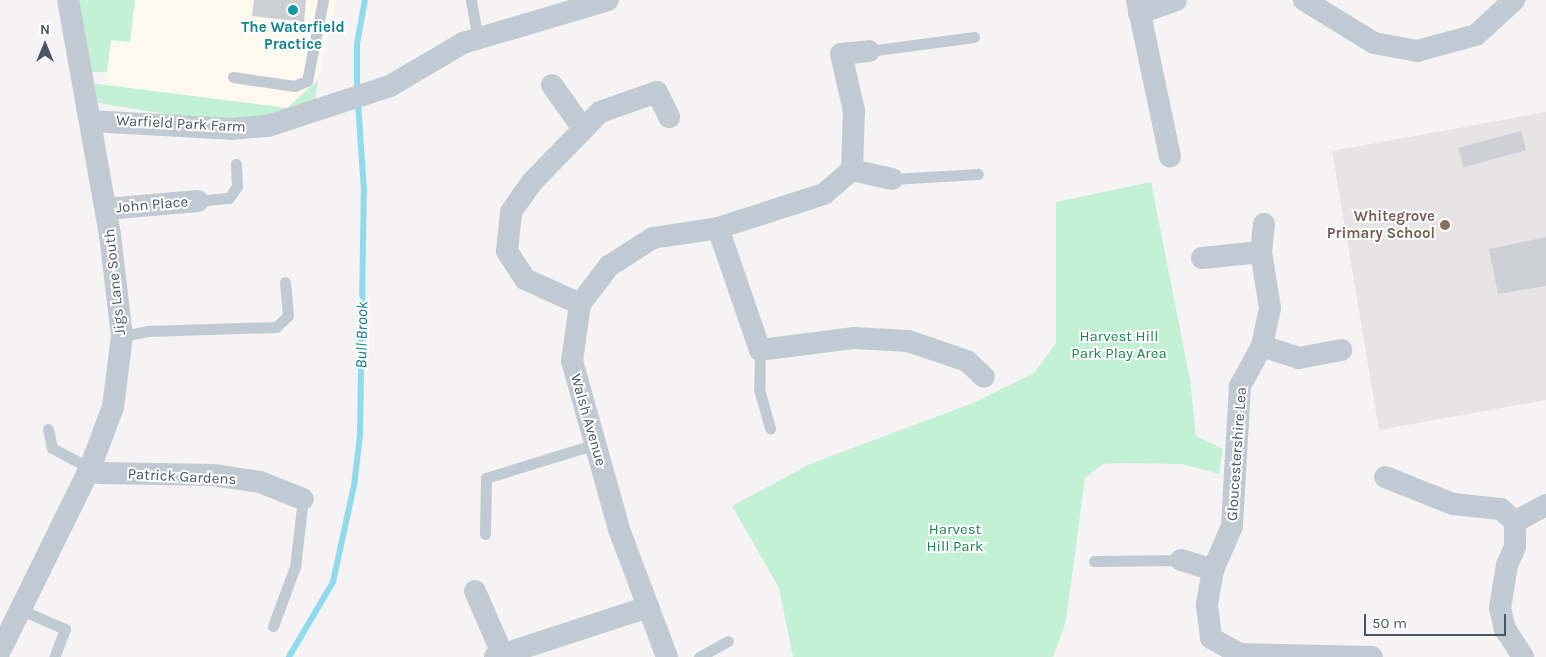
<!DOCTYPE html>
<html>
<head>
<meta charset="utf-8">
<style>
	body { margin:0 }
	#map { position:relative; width:1546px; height:657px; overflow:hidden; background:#f5f3f3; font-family:Karla,sans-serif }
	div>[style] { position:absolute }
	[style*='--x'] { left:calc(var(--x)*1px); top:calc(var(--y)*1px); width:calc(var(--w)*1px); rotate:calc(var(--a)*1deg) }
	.commercial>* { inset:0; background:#fdf9ef }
	.education>* { inset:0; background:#e6e4e5 }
	.green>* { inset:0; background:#c3f1d5 }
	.stream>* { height:5.5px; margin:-2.75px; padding:0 2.75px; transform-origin:2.75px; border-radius:2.75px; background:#90daee }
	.building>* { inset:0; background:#cdcfd5; transform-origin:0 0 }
	.lane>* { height:11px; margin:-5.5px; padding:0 5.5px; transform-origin:5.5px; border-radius:5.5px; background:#c1cad2 }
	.street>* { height:22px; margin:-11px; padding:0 11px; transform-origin:11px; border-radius:11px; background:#c1cad2 }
	.dots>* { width:14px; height:14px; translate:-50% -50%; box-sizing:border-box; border:2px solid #fff; border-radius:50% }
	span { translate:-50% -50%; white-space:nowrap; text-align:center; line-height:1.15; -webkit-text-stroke:4px #fff; paint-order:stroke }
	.culture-label { font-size:15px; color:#0d838f; font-weight:700 }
	.street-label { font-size:15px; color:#4a5661 }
	.education-label { font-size:15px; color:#785e54; font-weight:700 }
	.right { translate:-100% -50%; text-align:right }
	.park-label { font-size:15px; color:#17864f }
	.water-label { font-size:16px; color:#0c7c9b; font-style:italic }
	.north { position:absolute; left:20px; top:20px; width:50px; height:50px; -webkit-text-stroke:4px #fff; paint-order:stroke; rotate:0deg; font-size:14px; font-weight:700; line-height:20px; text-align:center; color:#4a5661 }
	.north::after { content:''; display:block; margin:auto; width:18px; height:22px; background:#4a5661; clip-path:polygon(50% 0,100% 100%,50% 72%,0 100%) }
	.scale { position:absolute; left:1364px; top:614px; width:142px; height:22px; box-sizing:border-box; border:2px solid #4a5661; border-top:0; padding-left:6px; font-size:15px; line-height:18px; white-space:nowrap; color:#4a5661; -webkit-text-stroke:4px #fff; paint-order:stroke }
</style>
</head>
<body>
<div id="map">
	<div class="commercial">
		<i style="clip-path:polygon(135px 0,337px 0,318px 80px,287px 108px,106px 85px,111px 40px,130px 42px)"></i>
	</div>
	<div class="education">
		<i style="clip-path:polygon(1546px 112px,1546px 400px,1379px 430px,1332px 151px)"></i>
	</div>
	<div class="green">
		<i style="clip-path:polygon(78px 0,135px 0,130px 42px,111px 40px,107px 72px,90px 72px)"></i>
		<i style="clip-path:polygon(318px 80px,315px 101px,268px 123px,196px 119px,99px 103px,90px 83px,287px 108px)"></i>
		<i style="clip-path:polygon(1151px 182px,1190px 380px,1196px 436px,1223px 449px,1219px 474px,1182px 464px,1120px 463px,1103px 464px,1085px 478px,1066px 621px,1053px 657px,793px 657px,779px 588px,732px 506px,810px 464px,973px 403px,1034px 373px,1056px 343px,1056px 202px)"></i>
	</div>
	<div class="stream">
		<i style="--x:357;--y:93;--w:49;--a:-90"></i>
		<i style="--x:357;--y:44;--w:45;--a:-79.7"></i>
		<i style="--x:289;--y:657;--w:87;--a:-59.6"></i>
		<i style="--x:333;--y:582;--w:98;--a:-77.7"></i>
		<i style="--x:354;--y:486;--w:51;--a:-83.3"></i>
		<i style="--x:360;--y:435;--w:244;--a:-89.1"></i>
		<i style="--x:364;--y:191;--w:89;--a:-93.9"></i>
	</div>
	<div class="building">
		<i style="clip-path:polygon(254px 0,306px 0,304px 22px,252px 16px)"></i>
		<i style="left:1521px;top:131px;width:20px;height:65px;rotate:75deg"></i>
		<i style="clip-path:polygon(1546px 237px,1546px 286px,1498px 294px,1489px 249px)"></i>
	</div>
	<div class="lane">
		<i style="--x:471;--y:0;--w:39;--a:80"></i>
		<i style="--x:869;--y:51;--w:106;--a:-7.6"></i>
		<i style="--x:233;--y:77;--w:62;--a:8.4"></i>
		<i style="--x:294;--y:86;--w:14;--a:-21"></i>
		<i style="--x:307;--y:81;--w:83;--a:-78.8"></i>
		<i style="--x:892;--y:179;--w:86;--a:-3.3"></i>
		<i style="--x:198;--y:201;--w:31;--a:-6"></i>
		<i style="--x:229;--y:198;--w:14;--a:-56"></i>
		<i style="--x:237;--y:186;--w:22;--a:-93"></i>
		<i style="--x:122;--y:336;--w:26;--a:-11"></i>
		<i style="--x:148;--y:331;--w:128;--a:-1.8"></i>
		<i style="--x:276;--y:327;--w:16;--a:-43"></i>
		<i style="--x:288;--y:316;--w:34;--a:-95"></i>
		<i style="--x:760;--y:350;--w:39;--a:91"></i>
		<i style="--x:759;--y:389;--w:41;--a:74.2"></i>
		<i style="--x:48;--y:429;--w:19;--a:78"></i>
		<i style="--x:52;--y:448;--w:43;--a:27.8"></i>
		<i style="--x:485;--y:534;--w:56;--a:-89"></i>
		<i style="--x:486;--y:478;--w:115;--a:-17.2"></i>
		<i style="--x:1094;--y:561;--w:87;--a:-0.7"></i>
		<i style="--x:19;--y:609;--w:50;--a:23.5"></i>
		<i style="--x:65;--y:629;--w:30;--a:111"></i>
		<i style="--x:273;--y:626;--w:63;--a:-69.6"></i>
		<i style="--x:295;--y:567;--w:68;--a:-83.3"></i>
		<i style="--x:699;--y:657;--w:33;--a:-29"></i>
	</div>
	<div class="street">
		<i style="--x:1137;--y:0;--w:160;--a:78.1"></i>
		<i style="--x:1304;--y:0;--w:82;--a:31.6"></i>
		<i style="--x:1374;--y:43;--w:44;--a:10.5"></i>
		<i style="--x:1417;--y:51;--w:61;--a:-15.2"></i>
		<i style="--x:1476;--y:35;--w:52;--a:-42.6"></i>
		<i style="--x:1139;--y:13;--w:39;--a:-19"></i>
		<i style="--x:552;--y:85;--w:52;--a:54.5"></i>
		<i style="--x:90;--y:121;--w:141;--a:3.2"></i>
		<i style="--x:231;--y:129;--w:37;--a:-5"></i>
		<i style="--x:268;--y:126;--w:128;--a:-18.2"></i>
		<i style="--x:390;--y:86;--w:85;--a:-30.5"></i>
		<i style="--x:463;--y:43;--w:151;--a:-16.5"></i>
		<i style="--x:852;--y:170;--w:41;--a:12.7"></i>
		<i style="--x:106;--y:209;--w:92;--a:-5"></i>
		<i style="--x:1264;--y:224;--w:28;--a:96"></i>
		<i style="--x:1261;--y:252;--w:57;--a:80.9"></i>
		<i style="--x:1270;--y:308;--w:39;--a:102"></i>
		<i style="--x:1262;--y:346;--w:46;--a:118.8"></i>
		<i style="--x:1240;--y:386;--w:140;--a:93.3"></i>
		<i style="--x:1232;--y:526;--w:48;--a:113.4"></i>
		<i style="--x:1213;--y:570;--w:36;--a:100"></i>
		<i style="--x:1207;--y:605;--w:33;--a:83"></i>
		<i style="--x:1211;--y:638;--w:33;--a:29"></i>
		<i style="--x:1240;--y:654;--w:132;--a:1.3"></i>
		<i style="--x:718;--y:228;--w:129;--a:71"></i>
		<i style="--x:760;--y:350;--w:95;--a:-7.3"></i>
		<i style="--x:854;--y:338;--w:54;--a:3.2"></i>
		<i style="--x:908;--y:341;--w:62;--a:18.7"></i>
		<i style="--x:967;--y:361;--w:23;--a:43"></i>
		<i style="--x:1202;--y:258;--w:59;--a:-5.8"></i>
		<i style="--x:580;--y:304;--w:60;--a:-155.6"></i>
		<i style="--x:525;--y:279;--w:33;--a:-123"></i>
		<i style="--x:507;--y:251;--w:39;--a:-84"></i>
		<i style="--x:511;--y:212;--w:38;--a:-55"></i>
		<i style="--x:533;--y:181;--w:96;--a:-45.8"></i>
		<i style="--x:600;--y:112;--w:60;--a:-19.3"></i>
		<i style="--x:657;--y:92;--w:28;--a:64"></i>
		<i style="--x:1262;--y:346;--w:39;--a:18"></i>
		<i style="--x:1299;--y:358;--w:43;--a:-10.8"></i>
		<i style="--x:90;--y:468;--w:11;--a:27"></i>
		<i style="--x:100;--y:473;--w:113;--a:1"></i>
		<i style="--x:213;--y:475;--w:48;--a:8.5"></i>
		<i style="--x:260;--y:482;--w:46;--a:21.6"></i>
		<i style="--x:1385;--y:477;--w:73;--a:21.7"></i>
		<i style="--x:1453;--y:504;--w:48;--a:5.9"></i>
		<i style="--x:1501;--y:509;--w:19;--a:43"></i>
		<i style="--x:1515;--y:522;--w:25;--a:90"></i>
		<i style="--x:1515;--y:547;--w:20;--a:114"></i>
		<i style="--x:1507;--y:565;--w:44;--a:99.2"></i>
		<i style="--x:1500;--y:608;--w:22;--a:77"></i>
		<i style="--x:1505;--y:629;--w:33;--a:57"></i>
		<i style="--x:1515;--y:522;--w:35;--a:-29"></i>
		<i style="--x:1181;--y:560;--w:34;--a:17"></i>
		<i style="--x:475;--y:591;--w:65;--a:66.6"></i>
		<i style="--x:0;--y:651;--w:204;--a:-63.8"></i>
		<i style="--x:90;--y:468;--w:65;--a:-69.3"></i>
		<i style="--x:113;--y:407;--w:72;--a:-82.8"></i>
		<i style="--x:122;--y:336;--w:102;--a:-96.8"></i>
		<i style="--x:110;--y:235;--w:239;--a:-100.1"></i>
		<i style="--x:495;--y:657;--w:161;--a:-18.1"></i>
		<i style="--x:667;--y:657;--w:137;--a:-110.6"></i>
		<i style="--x:619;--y:529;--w:174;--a:-105.6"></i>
		<i style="--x:572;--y:361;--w:58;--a:-82"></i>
		<i style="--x:580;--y:304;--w:48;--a:-52.7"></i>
		<i style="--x:609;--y:266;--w:52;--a:-32.5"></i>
		<i style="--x:653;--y:238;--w:66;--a:-8.7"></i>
		<i style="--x:718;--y:228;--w:111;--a:-17.8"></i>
		<i style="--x:824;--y:194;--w:37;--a:-41"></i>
		<i style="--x:852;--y:170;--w:59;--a:-88.1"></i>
		<i style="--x:854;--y:111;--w:58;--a:-102.8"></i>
		<i style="--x:841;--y:54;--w:28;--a:-6"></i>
	</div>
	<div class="dots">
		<i style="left:293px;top:10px;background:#0f9aa8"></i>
		<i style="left:1445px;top:225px;background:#8d6e63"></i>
	</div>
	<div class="culture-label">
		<span style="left:293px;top:36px">The Waterfield<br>Practice</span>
	</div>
	<div class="street-label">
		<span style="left:181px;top:124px;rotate:3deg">Warfield Park Farm</span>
		<span style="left:152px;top:205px;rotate:-5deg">John Place</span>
		<span style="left:115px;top:282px;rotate:-96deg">Jigs Lane South</span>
		<span style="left:588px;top:420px;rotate:74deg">Walsh Avenue</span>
		<span style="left:1237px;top:454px;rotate:-86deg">Gloucestershire Lea</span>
		<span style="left:182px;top:477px;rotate:3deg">Patrick Gardens</span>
	</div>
	<div class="education-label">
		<span class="right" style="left:1435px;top:225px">Whitegrove<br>Primary School</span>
	</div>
	<div class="park-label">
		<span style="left:1119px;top:345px">Harvest Hill<br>Park Play Area</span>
		<span style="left:955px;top:538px">Harvest<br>Hill Park</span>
	</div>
	<div class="water-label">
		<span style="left:362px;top:335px;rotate:-89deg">Bull Brook</span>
	</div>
	<div class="north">N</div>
	<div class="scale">50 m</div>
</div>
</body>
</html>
